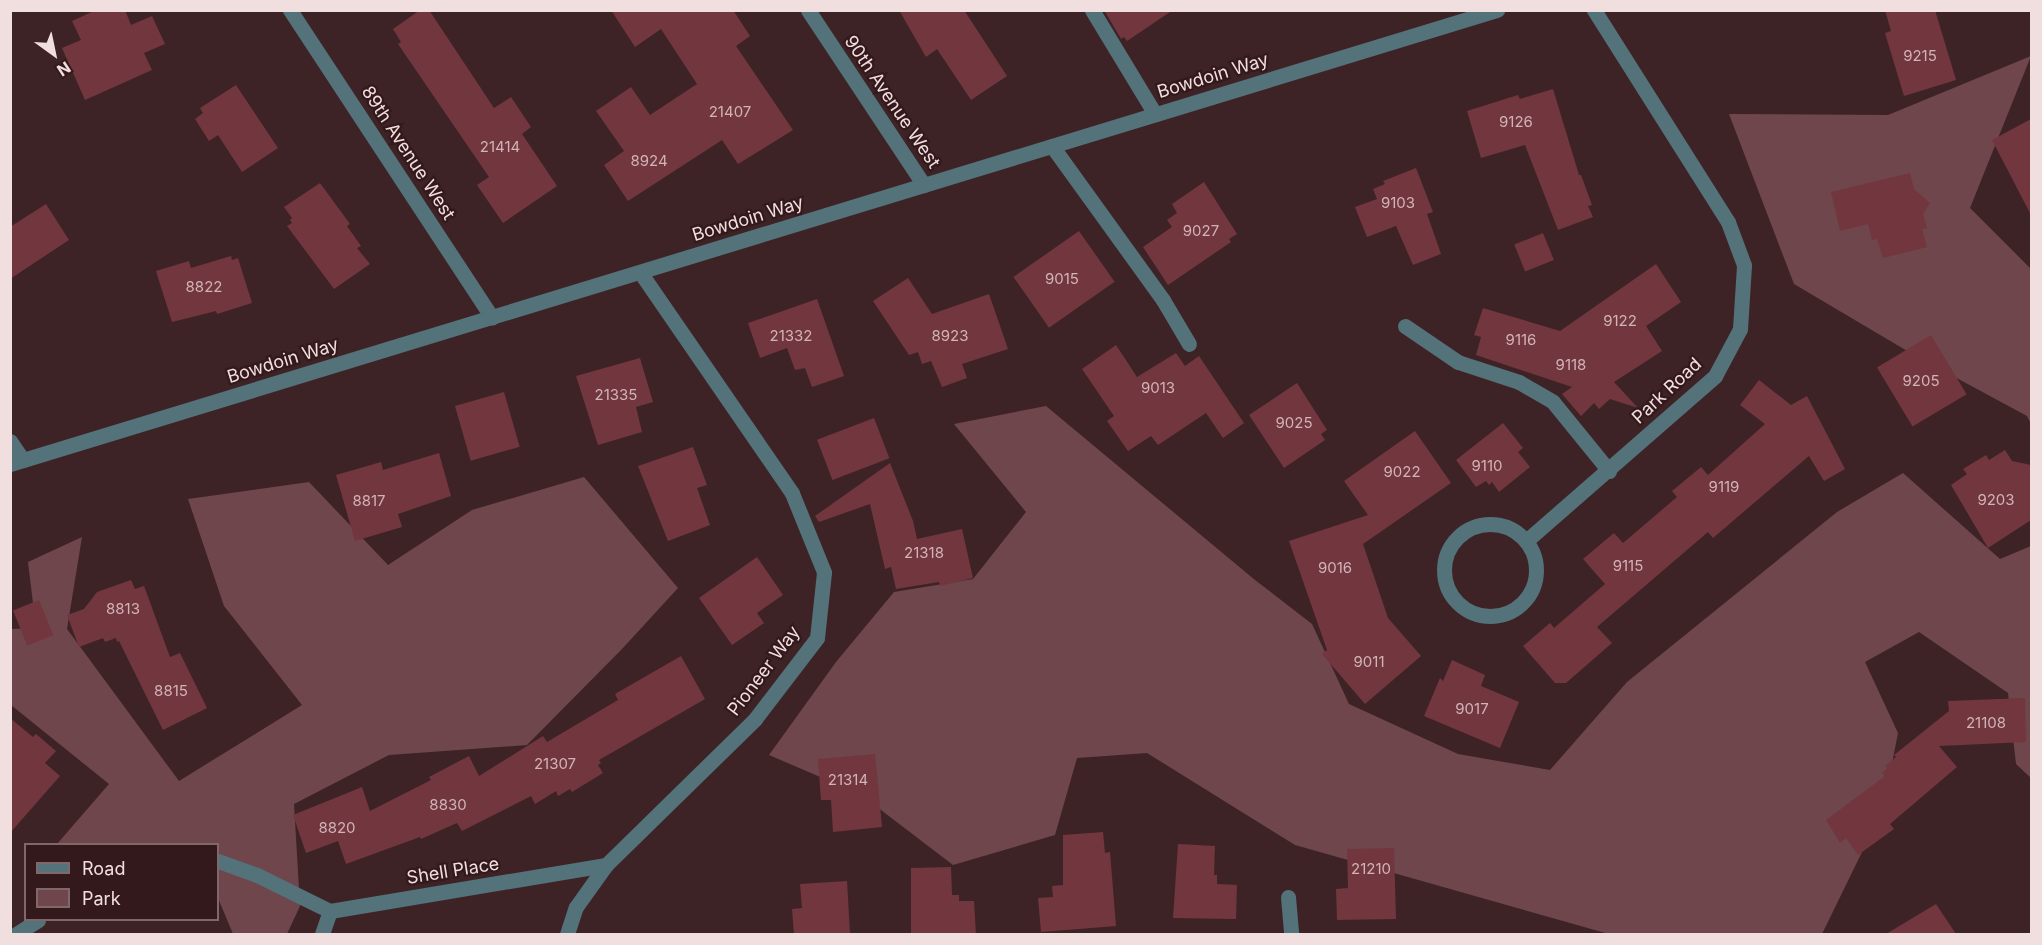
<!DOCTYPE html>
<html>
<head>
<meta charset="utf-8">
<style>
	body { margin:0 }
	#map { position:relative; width:2042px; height:945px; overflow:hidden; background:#3e2326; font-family:Inter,sans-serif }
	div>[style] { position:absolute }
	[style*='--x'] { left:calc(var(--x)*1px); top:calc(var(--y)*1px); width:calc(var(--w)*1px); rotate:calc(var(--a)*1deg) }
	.green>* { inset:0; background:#6f464b }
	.building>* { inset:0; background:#72363f; transform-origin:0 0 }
	.minor>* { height:15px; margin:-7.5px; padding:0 7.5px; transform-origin:7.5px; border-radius:7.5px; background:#537279 }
	.minor>.ring { margin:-7.5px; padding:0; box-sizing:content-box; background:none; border:15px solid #537279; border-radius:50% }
	span { translate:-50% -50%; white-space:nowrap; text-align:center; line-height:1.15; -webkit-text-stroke:4.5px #33191c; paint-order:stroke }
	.number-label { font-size:15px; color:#d1b4b7 }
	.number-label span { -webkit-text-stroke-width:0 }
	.street-label { font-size:18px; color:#f1dedf }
	.frame { position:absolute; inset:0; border:12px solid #f1dedf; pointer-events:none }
	.legend { position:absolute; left:24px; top:843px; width:195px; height:78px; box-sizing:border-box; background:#33191c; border:2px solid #7f686a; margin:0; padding:8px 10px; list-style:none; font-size:18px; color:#f1dedf }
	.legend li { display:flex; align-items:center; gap:12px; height:30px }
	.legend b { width:30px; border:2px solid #7f686a }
	.north { position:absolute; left:24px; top:24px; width:60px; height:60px; -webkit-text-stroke:4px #33191c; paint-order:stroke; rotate:147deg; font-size:16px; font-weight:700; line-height:24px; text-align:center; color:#f1dedf }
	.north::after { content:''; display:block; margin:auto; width:21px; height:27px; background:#f1dedf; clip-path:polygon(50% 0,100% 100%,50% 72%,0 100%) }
</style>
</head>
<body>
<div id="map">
	<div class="green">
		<i style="clip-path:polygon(2031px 56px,1970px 208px,2031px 269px,2031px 424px,2027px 416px,1914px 355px,1794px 284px,1729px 114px,1888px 115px)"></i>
		<i style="clip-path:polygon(1046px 406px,1255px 580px,1312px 624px,1349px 704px,1458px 754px,1550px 770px,1627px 682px,1837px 512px,1903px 473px,2000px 559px,2031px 546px,2031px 778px,2016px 764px,2008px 693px,1919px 632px,1865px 662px,1898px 733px,1883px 809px,1822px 934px,1609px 934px,1295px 845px,1147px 753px,1077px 758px,1055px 835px,953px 865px,860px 794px,769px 755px,836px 662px,894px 592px,973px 579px,1026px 512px,954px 424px)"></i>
		<i style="clip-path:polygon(584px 477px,678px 588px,622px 649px,527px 745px,389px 755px,294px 804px,300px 906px,287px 934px,233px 934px,218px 898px,218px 844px,57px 844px,109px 784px,11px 705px,11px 629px,36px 628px,28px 562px,82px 537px,67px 629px,179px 781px,302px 705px,224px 606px,188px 499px,309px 482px,388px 565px,472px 510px)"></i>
	</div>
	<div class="building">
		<i style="clip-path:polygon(96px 10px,125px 10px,131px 25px,152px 16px,165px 44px,144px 53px,152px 70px,85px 100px,62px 48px,81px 40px,72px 21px)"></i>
		<i style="clip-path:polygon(420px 10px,429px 10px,494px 108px,511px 97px,531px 127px,522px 134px,557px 186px,503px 223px,477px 185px,489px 177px,398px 44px,401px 42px,393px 29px)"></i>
		<i style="clip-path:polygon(611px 10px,733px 10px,750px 36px,736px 46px,793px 130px,738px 164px,722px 140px,628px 201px,604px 165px,624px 151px,596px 111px,631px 87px,650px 115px,697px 84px,661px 29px,635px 47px)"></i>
		<i style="clip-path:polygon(899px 10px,964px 10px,1007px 76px,971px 100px,937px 49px,926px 57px)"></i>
		<i style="clip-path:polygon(1104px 10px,1173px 10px,1127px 41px,1124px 37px,1121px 39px)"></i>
		<i style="clip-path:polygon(1885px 10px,1935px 10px,1956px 80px,1904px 96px,1885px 33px,1891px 31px)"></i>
		<i style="clip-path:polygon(236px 85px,278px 148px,242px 172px,218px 135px,209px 141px,195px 119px,203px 113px,200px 108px)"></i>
		<i style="clip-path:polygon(1553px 89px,1579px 175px,1581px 175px,1592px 205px,1588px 206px,1593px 217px,1558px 230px,1525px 145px,1481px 158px,1467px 111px,1518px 95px,1520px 99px)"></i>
		<i style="clip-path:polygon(2031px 119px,2031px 215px,1992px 140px)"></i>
		<i style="clip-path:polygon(1416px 168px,1433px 212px,1427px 214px,1441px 254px,1413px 265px,1396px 226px,1367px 237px,1355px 207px,1377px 199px,1373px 189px,1385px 184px,1383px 181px)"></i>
		<i style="clip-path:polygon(1910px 173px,1914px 189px,1930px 203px,1923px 214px,1927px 228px,1922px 229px,1927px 247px,1883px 258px,1877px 239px,1872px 240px,1868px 224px,1840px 231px,1831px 192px)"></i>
		<i style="clip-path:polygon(1204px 182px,1237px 234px,1229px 239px,1231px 242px,1168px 285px,1143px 247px,1172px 227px,1167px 220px,1177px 213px,1172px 204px)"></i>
		<i style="clip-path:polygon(320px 183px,350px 224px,347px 226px,361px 246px,357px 248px,370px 264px,334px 289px,287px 226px,292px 223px,290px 220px,292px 218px,284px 207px)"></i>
		<i style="clip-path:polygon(46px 204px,69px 240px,10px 279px,10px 227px)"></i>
		<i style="left:1079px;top:231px;width:62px;height:80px;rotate:55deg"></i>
		<i style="left:1543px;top:233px;width:29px;height:31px;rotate:68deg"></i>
		<i style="clip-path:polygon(231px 256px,232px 260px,238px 258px,252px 303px,217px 314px,216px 311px,172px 322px,156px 271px,189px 261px,191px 268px)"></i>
		<i style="clip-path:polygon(1656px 264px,1681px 302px,1646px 326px,1662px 351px,1614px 382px,1638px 408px,1610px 399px,1599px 409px,1594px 403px,1581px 416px,1562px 394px,1572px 387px,1476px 355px,1481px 337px,1474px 335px,1483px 308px,1560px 331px)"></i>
		<i style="clip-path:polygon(908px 278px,932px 314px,989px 294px,1008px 349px,962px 364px,967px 378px,942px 387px,931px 361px,922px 364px,918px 352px,909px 355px,873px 301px)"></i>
		<i style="clip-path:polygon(817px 299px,844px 376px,812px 387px,805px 368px,795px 370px,787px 348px,760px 358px,748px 323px)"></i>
		<i style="left:1931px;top:335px;width:69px;height:63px;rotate:59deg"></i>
		<i style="clip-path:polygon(1116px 345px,1137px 377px,1176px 353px,1185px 366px,1199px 356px,1244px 423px,1223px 438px,1206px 413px,1158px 445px,1151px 436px,1128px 451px,1107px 421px,1114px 416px,1082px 369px)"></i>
		<i style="clip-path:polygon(640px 358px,653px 402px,636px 407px,642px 432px,598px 445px,576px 376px)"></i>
		<i style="clip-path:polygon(1759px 380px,1791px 405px,1807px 396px,1845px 469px,1824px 481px,1809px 456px,1713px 538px,1708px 532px,1597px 627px,1612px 643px,1566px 683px,1555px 683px,1523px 646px,1550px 623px,1554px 628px,1605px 584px,1583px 559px,1614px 533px,1623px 543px,1677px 497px,1672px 491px,1701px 467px,1708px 475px,1765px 424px,1740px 405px)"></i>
		<i style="clip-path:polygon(1297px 383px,1327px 430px,1321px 434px,1325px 440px,1284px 468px,1249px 415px)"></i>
		<i style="left:504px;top:392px;width:57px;height:51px;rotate:74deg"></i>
		<i style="left:874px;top:418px;width:43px;height:61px;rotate:69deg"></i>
		<i style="clip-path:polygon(1503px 423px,1523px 448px,1518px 452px,1530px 467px,1499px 492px,1492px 482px,1489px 485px,1486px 481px,1476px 487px,1456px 460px)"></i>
		<i style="clip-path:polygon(1415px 431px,1451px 483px,1363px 544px,1388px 618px,1421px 656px,1365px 704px,1322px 654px,1327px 650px,1289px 541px,1368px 515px,1344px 481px)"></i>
		<i style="clip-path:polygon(693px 447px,707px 485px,697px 488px,710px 525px,668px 541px,638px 466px)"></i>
		<i style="clip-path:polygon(2005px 450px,2012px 461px,2031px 465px,2031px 520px,1988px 548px,1951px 485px,1967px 474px,1963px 469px,1986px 455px,1989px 460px)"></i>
		<i style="clip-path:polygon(439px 453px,451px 496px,398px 514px,402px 527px,355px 541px,336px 475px,381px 462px,383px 470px)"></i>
		<i style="clip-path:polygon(890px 463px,913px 521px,917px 539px,962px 529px,973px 578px,940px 586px,939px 582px,896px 589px,891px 567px,885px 569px,870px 504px,819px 522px,815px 516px)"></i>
		<i style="clip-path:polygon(757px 557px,783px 595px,757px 613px,764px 623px,732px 645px,699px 598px)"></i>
		<i style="clip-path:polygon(131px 580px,135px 589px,144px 586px,170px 657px,180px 653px,207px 708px,163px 730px,119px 641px,117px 642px,116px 638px,105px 642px,103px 638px,79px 647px,67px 615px,84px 609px,97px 592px)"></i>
		<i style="left:39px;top:600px;width:38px;height:28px;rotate:68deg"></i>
		<i style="clip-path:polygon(681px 656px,705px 699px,599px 760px,601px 763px,598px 765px,603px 773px,572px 792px,570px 789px,558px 796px,556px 791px,535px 804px,531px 796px,462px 831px,457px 823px,421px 839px,420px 837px,346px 864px,338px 841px,306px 853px,293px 815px,362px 787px,370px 811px,431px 780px,429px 777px,469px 756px,479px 776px,543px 736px,547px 742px,618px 700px,615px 694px)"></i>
		<i style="clip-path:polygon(1452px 660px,1485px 675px,1481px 686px,1519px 702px,1500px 748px,1424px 716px,1440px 678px,1443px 681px)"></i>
		<i style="clip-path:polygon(2025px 698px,2026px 742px,1939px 746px,1957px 767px,1890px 824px,1894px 829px,1858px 855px,1846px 838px,1840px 843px,1826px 820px,1885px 776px,1882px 773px,1887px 768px,1885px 766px,1896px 757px,1894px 755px,1949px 711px,1948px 701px)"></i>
		<i style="clip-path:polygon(10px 718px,33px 737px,36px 734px,56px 751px,45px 763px,60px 776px,10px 833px)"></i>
		<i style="clip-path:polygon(875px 754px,882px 827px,833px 832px,831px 800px,821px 800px,818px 759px)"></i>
		<i style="clip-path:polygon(1103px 832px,1105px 853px,1110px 852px,1116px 926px,1041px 932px,1038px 898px,1053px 897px,1052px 886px,1063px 885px,1063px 835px)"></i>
		<i style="clip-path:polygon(1178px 844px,1215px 846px,1214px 875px,1217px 875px,1217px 884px,1237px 885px,1236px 919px,1173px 918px)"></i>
		<i style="clip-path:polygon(1394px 848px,1396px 919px,1337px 920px,1336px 889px,1348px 888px,1347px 849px)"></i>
		<i style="clip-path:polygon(951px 867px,952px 895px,959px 895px,959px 901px,974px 901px,976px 934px,911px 934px,911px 868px)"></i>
		<i style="clip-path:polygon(847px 881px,850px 934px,794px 934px,792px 909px,802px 908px,800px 884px)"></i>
		<i style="clip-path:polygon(1936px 904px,1956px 934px,1886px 934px)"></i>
	</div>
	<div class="minor">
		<i style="--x:290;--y:10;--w:368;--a:56.7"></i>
		<i style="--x:808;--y:10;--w:210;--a:56.5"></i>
		<i style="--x:1092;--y:10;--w:122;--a:58.8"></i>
		<i style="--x:1052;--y:146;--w:190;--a:54.2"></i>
		<i style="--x:1163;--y:300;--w:51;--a:59.4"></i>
		<i style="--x:1405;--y:326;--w:64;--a:34.2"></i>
		<i style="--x:1458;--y:362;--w:64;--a:18.2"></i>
		<i style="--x:1519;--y:382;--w:39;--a:30"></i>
		<i style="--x:1553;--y:402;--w:89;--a:50.9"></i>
		<i style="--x:10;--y:441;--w:23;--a:56"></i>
		<i style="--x:10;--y:464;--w:1555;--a:-16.98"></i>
		<i class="ring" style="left:1444px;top:524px;width:77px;height:77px"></i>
		<i style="--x:1526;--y:541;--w:251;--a:-41.1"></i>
		<i style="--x:1715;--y:376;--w:53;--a:-62"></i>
		<i style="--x:1740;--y:329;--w:64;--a:-86.4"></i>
		<i style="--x:1744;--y:265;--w:46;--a:-110.4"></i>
		<i style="--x:1728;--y:222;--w:251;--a:-122.3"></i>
		<i style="--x:218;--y:861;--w:41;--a:19.7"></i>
		<i style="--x:257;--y:875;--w:81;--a:26.3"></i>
		<i style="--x:1288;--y:897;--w:37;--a:85"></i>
		<i style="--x:330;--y:911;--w:280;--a:-9.5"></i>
		<i style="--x:16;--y:934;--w:26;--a:-32"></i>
		<i style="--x:322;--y:934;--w:24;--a:-71"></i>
		<i style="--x:567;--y:934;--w:28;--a:-72"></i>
		<i style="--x:576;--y:907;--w:52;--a:-54.5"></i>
		<i style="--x:606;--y:865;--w:209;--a:-44.4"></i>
		<i style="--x:755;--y:719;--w:102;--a:-52.6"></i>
		<i style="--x:817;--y:638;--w:66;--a:-83.9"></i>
		<i style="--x:824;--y:572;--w:85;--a:-112.1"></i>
		<i style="--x:792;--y:493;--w:268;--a:-124.5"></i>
	</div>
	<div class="number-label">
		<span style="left:1920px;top:56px">9215</span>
		<span style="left:730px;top:112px">21407</span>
		<span style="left:1516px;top:122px">9126</span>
		<span style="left:500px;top:147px">21414</span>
		<span style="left:649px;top:161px">8924</span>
		<span style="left:1398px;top:203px">9103</span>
		<span style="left:1201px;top:231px">9027</span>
		<span style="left:1062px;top:279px">9015</span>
		<span style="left:204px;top:287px">8822</span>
		<span style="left:1620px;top:321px">9122</span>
		<span style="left:791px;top:336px">21332</span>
		<span style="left:950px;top:336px">8923</span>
		<span style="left:1521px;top:340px">9116</span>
		<span style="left:1571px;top:365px">9118</span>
		<span style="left:1921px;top:381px">9205</span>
		<span style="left:1158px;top:388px">9013</span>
		<span style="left:616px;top:395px">21335</span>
		<span style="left:1294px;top:423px">9025</span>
		<span style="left:1487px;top:466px">9110</span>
		<span style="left:1402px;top:472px">9022</span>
		<span style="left:1724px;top:487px">9119</span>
		<span style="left:1996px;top:500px">9203</span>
		<span style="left:369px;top:501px">8817</span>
		<span style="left:924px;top:553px">21318</span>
		<span style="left:1628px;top:566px">9115</span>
		<span style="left:1335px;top:568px">9016</span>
		<span style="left:123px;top:609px">8813</span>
		<span style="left:1369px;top:662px">9011</span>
		<span style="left:171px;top:691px">8815</span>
		<span style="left:1472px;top:709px">9017</span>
		<span style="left:1986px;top:723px">21108</span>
		<span style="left:555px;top:764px">21307</span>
		<span style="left:848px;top:780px">21314</span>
		<span style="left:448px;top:805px">8830</span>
		<span style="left:337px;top:828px">8820</span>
		<span style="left:1371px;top:869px">21210</span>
	</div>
	<div class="street-label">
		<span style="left:1213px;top:76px;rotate:-17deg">Bowdoin Way</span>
		<span style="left:892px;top:102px;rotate:56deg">90th Avenue West</span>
		<span style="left:408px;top:153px;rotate:57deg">89th Avenue West</span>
		<span style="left:748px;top:219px;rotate:-17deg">Bowdoin Way</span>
		<span style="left:283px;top:361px;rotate:-17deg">Bowdoin Way</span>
		<span style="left:1667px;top:391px;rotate:-43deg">Park Road</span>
		<span style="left:764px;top:671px;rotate:-53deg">Pioneer Way</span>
		<span style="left:453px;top:871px;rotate:-9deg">Shell Place</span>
	</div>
	<div class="frame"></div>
	<ul class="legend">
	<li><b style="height:8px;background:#537279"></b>Road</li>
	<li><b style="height:16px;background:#6f464b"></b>Park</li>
	</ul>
	<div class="north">N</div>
</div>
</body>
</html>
